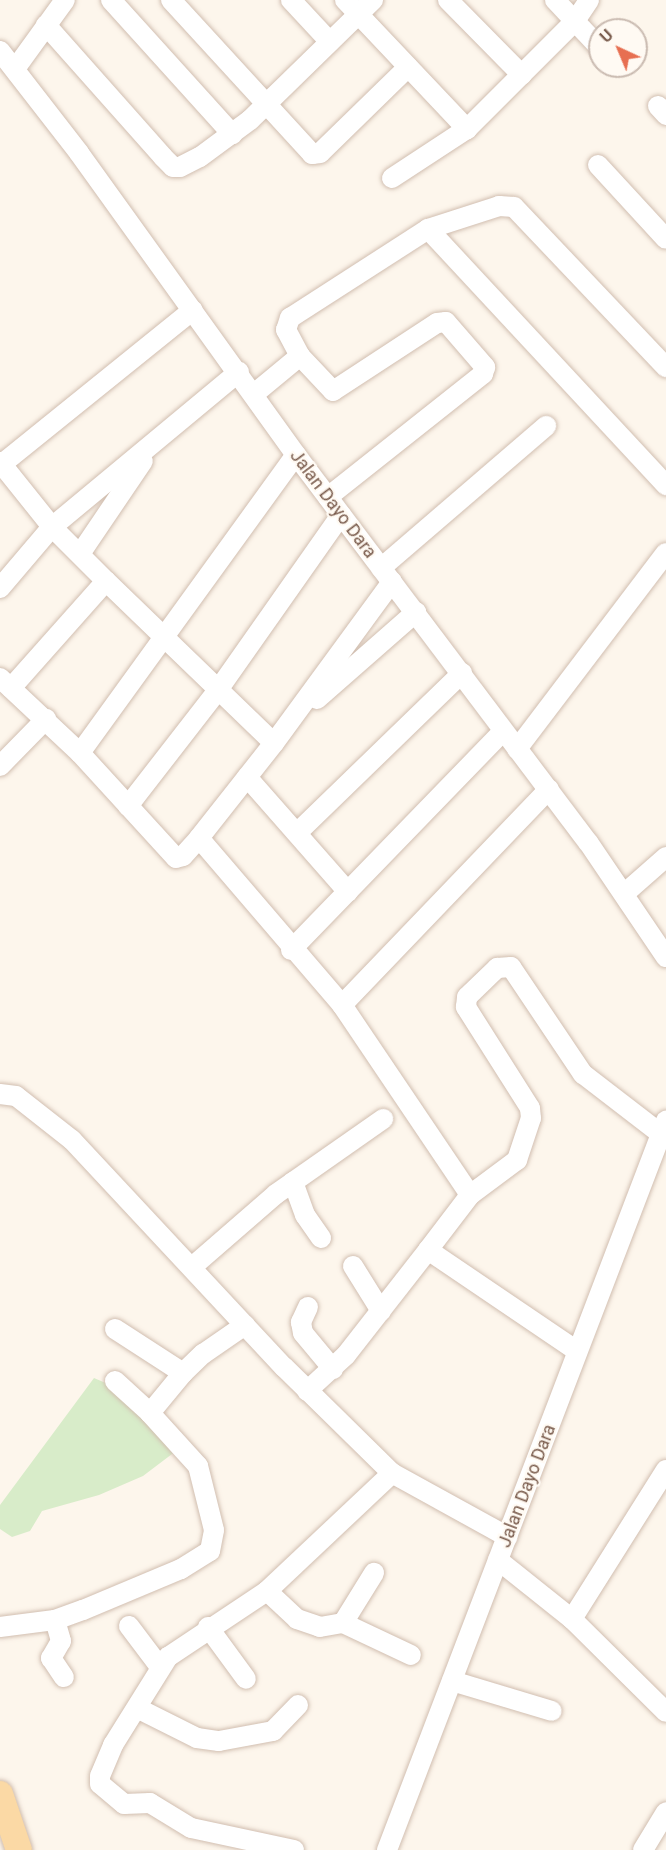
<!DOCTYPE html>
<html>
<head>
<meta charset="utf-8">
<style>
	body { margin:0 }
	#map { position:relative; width:666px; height:1850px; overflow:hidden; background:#fdf6ec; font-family:Roboto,sans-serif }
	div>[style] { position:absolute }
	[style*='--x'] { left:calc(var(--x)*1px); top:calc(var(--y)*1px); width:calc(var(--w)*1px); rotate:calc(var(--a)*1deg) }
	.green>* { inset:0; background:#d8ecc9 }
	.roads { filter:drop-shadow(0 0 2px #d1beb0) drop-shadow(0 0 2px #d1beb0) }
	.minor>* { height:20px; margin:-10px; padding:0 10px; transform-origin:10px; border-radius:10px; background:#fff }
	.major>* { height:26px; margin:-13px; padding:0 13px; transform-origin:13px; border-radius:13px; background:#fbd9a5 }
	span { translate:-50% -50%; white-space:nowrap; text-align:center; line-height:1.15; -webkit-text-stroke:4.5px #fffaf3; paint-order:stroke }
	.street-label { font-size:18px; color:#7a5c4d }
	.north { position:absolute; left:588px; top:18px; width:60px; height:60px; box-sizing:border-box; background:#fffaf3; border:2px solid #cabbb1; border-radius:50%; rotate:316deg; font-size:16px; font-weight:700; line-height:24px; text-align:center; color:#7a5c4d }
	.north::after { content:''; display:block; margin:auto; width:21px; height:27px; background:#e76f51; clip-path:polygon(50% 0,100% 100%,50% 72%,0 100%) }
</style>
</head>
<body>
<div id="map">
	<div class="green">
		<i style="clip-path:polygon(94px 1378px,143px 1399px,176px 1451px,143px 1476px,99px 1495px,42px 1511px,30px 1531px,12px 1537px,0 1529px,0 1505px)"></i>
	</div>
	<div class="roads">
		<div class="minor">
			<i style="--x:111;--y:0;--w:181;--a:47.9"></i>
			<i style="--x:171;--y:0;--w:209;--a:47.5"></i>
			<i style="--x:312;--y:154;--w:8;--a:-7"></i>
			<i style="--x:320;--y:153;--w:123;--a:-44.3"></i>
			<i style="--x:291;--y:0;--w:57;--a:47.1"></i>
			<i style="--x:345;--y:0;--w:178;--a:46.6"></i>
			<i style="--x:448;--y:0;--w:105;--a:45.4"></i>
			<i style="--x:555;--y:0;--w:66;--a:46.8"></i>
			<i style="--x:46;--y:25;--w:176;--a:48.4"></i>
			<i style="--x:163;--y:157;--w:14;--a:45"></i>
			<i style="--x:173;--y:167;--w:7;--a:0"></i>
			<i style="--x:180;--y:167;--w:22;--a:-27"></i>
			<i style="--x:200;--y:157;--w:62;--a:-36.5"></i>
			<i style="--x:250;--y:120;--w:172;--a:-44.3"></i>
			<i style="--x:0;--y:51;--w:129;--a:52.2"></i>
			<i style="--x:79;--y:153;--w:372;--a:54.3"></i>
			<i style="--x:296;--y:455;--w:485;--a:53"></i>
			<i style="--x:588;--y:842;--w:139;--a:55.9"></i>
			<i style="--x:15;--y:69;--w:85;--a:-54.1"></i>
			<i style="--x:658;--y:106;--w:12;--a:48"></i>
			<i style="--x:598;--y:165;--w:100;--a:47.4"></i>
			<i style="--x:392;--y:178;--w:90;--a:-33.2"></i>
			<i style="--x:467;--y:129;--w:153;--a:-45"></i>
			<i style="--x:575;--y:21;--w:25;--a:-56"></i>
			<i style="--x:428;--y:229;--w:75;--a:-17.9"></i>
			<i style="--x:499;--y:206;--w:15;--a:4"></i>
			<i style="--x:514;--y:207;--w:221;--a:46.5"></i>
			<i style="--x:300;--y:356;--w:48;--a:46.7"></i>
			<i style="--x:333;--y:391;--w:124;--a:-33.2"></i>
			<i style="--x:437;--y:323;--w:9;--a:-6"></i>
			<i style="--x:446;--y:322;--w:60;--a:49.1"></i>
			<i style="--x:485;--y:367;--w:7;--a:106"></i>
			<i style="--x:483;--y:374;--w:198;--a:141.6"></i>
			<i style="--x:254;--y:394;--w:60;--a:-39.6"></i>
			<i style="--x:300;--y:356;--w:30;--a:-118"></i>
			<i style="--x:286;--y:330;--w:13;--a:-72"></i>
			<i style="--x:290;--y:318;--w:164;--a:-32.8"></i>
			<i style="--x:428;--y:229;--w:350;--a:47.1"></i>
			<i style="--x:0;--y:462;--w:83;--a:51.3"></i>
			<i style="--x:52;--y:527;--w:76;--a:45"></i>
			<i style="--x:106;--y:581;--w:233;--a:44"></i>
			<i style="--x:274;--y:743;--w:200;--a:-53.8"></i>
			<i style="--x:2;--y:464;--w:245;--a:-38.9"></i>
			<i style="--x:80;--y:554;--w:112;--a:-55.9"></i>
			<i style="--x:381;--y:568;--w:218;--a:-40.7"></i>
			<i style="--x:0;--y:588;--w:80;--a:-49.6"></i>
			<i style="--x:52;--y:527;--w:243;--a:-39.7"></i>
			<i style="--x:0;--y:678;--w:110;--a:43.2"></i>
			<i style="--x:80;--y:753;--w:142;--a:47.6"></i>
			<i style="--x:176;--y:858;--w:7;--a:-16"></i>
			<i style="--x:183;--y:856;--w:24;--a:-48"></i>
			<i style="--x:199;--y:838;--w:121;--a:-51.7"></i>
			<i style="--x:11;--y:688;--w:143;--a:-48.4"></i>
			<i style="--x:317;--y:699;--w:132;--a:-41.3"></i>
			<i style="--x:517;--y:749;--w:246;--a:-52.8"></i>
			<i style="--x:80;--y:753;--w:368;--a:-54.1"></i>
			<i style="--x:0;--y:766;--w:66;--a:-45.6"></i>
			<i style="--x:247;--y:777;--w:153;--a:48.7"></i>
			<i style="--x:128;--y:806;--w:147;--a:-52.2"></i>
			<i style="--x:218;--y:690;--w:214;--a:-54.9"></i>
			<i style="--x:297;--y:833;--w:230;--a:-44.1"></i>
			<i style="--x:199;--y:838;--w:220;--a:49.4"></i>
			<i style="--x:342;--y:1005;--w:299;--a:-46.2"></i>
			<i style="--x:624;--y:894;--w:56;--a:-41.4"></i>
			<i style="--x:291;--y:950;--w:303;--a:-45.9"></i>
			<i style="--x:342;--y:1005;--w:229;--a:56"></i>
			<i style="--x:0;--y:1094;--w:16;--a:7"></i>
			<i style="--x:16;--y:1096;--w:71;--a:38.2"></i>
			<i style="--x:72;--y:1140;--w:311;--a:47"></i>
			<i style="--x:284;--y:1367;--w:151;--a:44.5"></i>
			<i style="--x:392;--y:1473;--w:132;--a:28.9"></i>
			<i style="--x:293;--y:1182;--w:35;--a:70"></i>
			<i style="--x:305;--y:1215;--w:28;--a:55"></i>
			<i style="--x:353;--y:1266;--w:53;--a:58.1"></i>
			<i style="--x:192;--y:1267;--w:111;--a:-41"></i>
			<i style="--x:276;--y:1194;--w:131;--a:-35"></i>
			<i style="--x:308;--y:1307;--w:17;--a:115"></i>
			<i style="--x:301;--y:1322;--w:11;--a:80"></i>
			<i style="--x:303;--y:1333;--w:47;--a:50.2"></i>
			<i style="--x:115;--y:1329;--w:81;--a:32.9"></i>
			<i style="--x:183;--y:1373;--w:28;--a:-44"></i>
			<i style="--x:203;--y:1354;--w:51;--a:-34.6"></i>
			<i style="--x:577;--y:1351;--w:180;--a:-145.9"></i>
			<i style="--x:428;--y:1250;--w:69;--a:-52.6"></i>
			<i style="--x:470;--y:1195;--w:59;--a:-36.7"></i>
			<i style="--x:517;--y:1160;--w:44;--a:-71.6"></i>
			<i style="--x:531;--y:1118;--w:10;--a:-96"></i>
			<i style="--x:530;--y:1108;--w:120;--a:-122.4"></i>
			<i style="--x:466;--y:1007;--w:10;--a:-84"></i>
			<i style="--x:467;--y:997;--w:42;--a:-44"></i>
			<i style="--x:497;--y:968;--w:14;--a:-4"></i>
			<i style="--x:511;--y:967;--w:129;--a:56.1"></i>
			<i style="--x:583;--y:1074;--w:98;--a:37.6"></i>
			<i style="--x:115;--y:1381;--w:47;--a:42.4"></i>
			<i style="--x:307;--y:1391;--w:53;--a:-42.7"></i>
			<i style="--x:346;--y:1355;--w:133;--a:-52"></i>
			<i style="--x:498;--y:1560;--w:95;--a:38.6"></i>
			<i style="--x:572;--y:1619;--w:132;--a:44.7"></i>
			<i style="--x:267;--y:1591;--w:41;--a:43"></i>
			<i style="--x:297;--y:1619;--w:24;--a:19"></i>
			<i style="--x:320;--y:1627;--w:23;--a:-10"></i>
			<i style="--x:343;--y:1623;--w:59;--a:-58.2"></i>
			<i style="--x:572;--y:1619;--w:176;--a:-57.8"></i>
			<i style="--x:55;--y:1620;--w:22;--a:74"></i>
			<i style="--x:61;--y:1641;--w:20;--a:120"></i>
			<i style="--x:51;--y:1658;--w:23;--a:56"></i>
			<i style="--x:343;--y:1623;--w:75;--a:25.2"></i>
			<i style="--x:129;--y:1626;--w:51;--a:52.9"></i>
			<i style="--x:0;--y:1627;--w:55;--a:-7.3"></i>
			<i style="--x:55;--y:1620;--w:30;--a:-20"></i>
			<i style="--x:83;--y:1610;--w:106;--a:-22.7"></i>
			<i style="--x:181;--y:1569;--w:34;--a:-32"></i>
			<i style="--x:210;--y:1551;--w:21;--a:-79"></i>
			<i style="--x:214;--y:1530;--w:66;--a:-104"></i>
			<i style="--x:198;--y:1466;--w:72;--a:-132.2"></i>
			<i style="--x:150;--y:1413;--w:52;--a:-50.5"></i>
			<i style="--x:208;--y:1627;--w:64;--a:53.8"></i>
			<i style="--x:452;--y:1681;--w:104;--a:16.7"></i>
			<i style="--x:137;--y:1708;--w:67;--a:26.6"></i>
			<i style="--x:197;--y:1738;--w:22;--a:8"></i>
			<i style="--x:219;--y:1741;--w:55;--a:-10.5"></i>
			<i style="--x:273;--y:1731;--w:36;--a:-46"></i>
			<i style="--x:294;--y:1850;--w:105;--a:-167.9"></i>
			<i style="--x:191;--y:1828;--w:48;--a:-148.6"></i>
			<i style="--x:150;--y:1803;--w:26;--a:178"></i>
			<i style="--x:124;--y:1804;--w:31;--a:-140"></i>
			<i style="--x:100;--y:1784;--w:8;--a:-90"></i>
			<i style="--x:100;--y:1776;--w:34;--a:-67"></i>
			<i style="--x:113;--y:1745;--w:104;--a:-58"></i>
			<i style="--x:168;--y:1657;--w:119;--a:-33.7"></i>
			<i style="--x:267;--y:1591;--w:172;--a:-43.3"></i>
			<i style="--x:387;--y:1850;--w:781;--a:-69.06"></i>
			<i style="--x:643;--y:1850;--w:44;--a:-58.8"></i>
		</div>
		<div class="major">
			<i style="--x:0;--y:1794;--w:59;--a:71.3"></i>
		</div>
	</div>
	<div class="street-label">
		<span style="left:333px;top:504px;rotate:53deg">Jalan Dayo Dara</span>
		<span style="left:527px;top:1486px;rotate:-69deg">Jalan Dayo Dara</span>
	</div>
	<div class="north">U</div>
</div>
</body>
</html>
